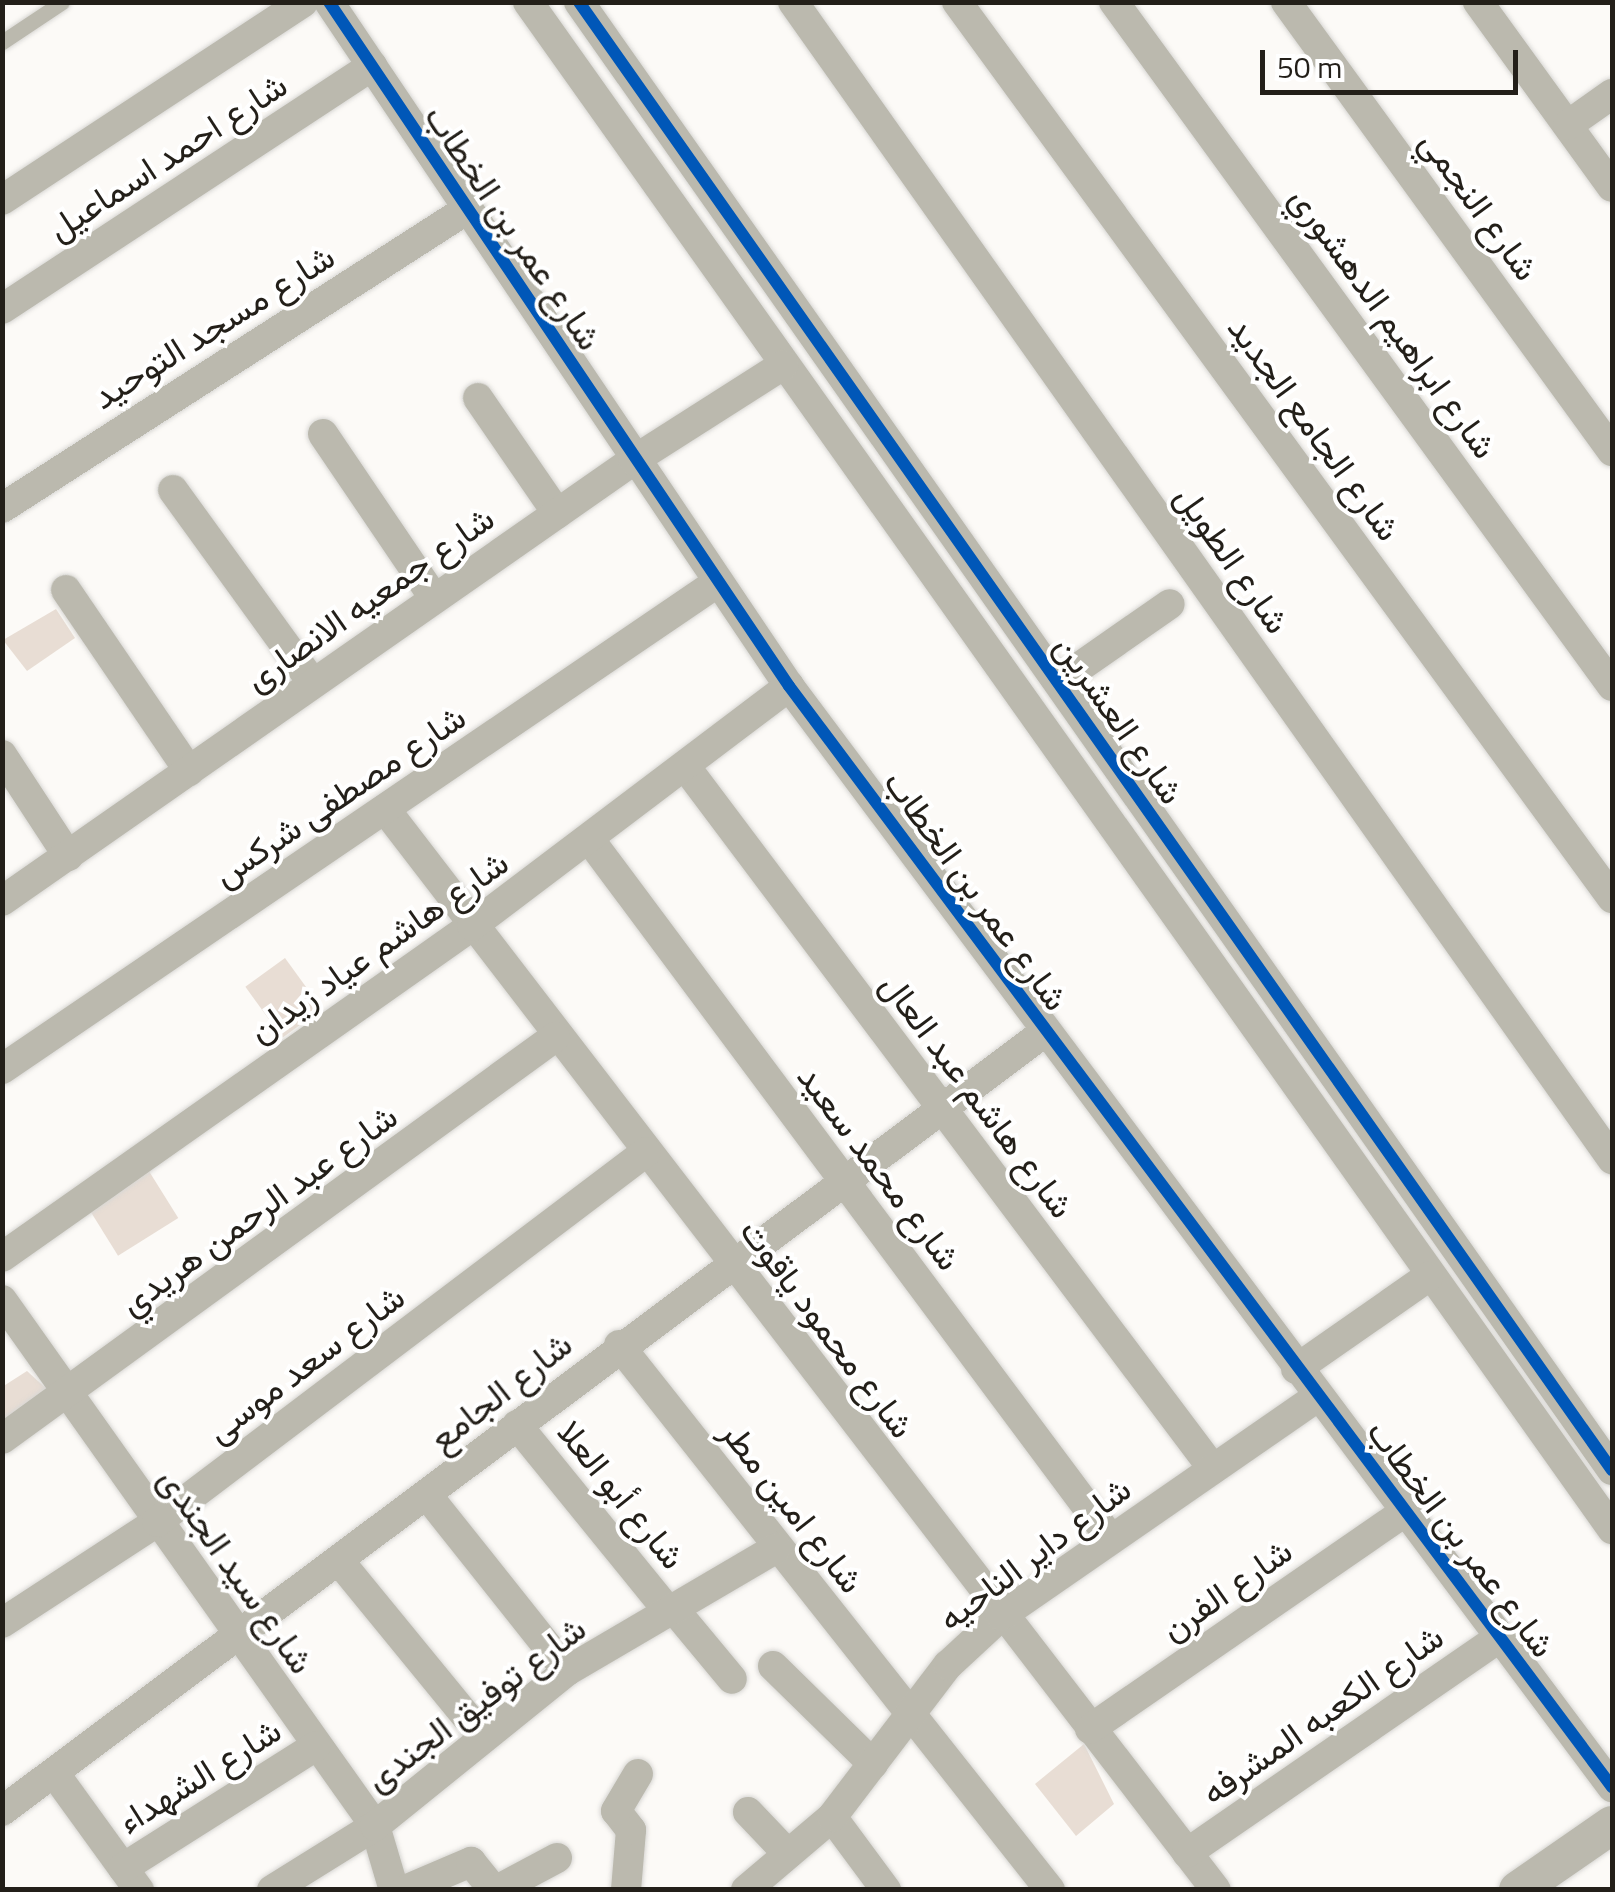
<!DOCTYPE html>
<html>
<head>
<meta charset="utf-8">
<style>
	body { margin:0 }
	#map { position:relative; width:1615px; height:1892px; overflow:hidden; background:#fcfaf7; font-family:"Titillium Web",Vazirmatn,sans-serif }
	div>[style] { position:absolute }
	[style*='--x'] { left:calc(var(--x)*1px); top:calc(var(--y)*1px); width:calc(var(--w)*1px); rotate:calc(var(--a)*1deg) }
	.building>* { inset:0; background:#e8ddd4; transform-origin:0 0 }
	.roads { filter:drop-shadow(0 0 2px #d8d7d4) drop-shadow(0 0 2px #d8d7d4) }
	.service>* { height:15px; margin:-7.5px; padding:0 7.5px; transform-origin:7.5px; border-radius:7.5px; background:#bbb9ae }
	.minor>* { height:30px; margin:-15px; padding:0 15px; transform-origin:15px; border-radius:15px; background:#bbb9ae }
	.tertiary>* { height:38px; margin:-19px; padding:0 19px; transform-origin:19px; border-radius:19px; background:#bbb9ae }
	.cycleway>* { height:12px; margin:-6px; padding:0 6px; transform-origin:6px; border-radius:6px; background:#0057b8 }
	span { translate:-50% -50%; white-space:nowrap; text-align:center; line-height:1.15; -webkit-text-stroke:8px #fff; paint-order:stroke }
	.street-label { font-size:35px; color:#231f19 }
	.frame { position:absolute; inset:0; border:5px solid #231f19; pointer-events:none }
	.scale { position:absolute; left:1260px; top:50px; width:258px; height:45px; box-sizing:border-box; border:5px solid #231f19; border-top:0; padding-left:12px; font-size:30px; line-height:35px; white-space:nowrap; color:#231f19; -webkit-text-stroke:8px #fff; paint-order:stroke }
</style>
</head>
<body>
<div id="map">
	<div class="building">
		<i style="clip-path:polygon(56px 609px,75px 638px,27px 671px,3px 640px)"></i>
		<i style="left:285px;top:958px;width:63px;height:49px;rotate:54deg"></i>
		<i style="left:147px;top:1168px;width:59px;height:71px;rotate:58deg"></i>
		<i style="clip-path:polygon(27px 1371px,49px 1391px,2px 1424px,2px 1387px)"></i>
		<i style="clip-path:polygon(1084px 1744px,1114px 1804px,1076px 1836px,1035px 1784px)"></i>
	</div>
	<div class="roads">
		<div class="service">
			<i style="--x:2;--y:42;--w:72;--a:-33.7"></i>
		</div>
		<div class="minor">
			<i style="--x:329;--y:2;--w:824;--a:56.08"></i>
			<i style="--x:789;--y:686;--w:1375;--a:53.22"></i>
			<i style="--x:528;--y:2;--w:1873;--a:54.63"></i>
			<i style="--x:579;--y:2;--w:1795;--a:54.87"></i>
			<i style="--x:793;--y:2;--w:1418;--a:54.71"></i>
			<i style="--x:957;--y:2;--w:1110;--a:53.83"></i>
			<i style="--x:1114;--y:2;--w:846;--a:53.94"></i>
			<i style="--x:1286;--y:2;--w:555;--a:54.02"></i>
			<i style="--x:1478;--y:2;--w:228;--a:54.1"></i>
			<i style="--x:1568;--y:125;--w:54;--a:-35.2"></i>
			<i style="--x:2;--y:200;--w:360;--a:-33.3"></i>
			<i style="--x:2;--y:309;--w:443;--a:-33.3"></i>
			<i style="--x:478;--y:398;--w:140;--a:55.5"></i>
			<i style="--x:323;--y:434;--w:198;--a:55.9"></i>
			<i style="--x:173;--y:490;--w:237;--a:54.1"></i>
			<i style="--x:2;--y:508;--w:551;--a:-32.71"></i>
			<i style="--x:66;--y:590;--w:219;--a:55.8"></i>
			<i style="--x:1058;--y:682;--w:136;--a:-34.9"></i>
			<i style="--x:2;--y:755;--w:121;--a:56.8"></i>
			<i style="--x:685;--y:766;--w:879;--a:53.09"></i>
			<i style="--x:385;--y:809;--w:1363;--a:52.45"></i>
			<i style="--x:590;--y:840;--w:872;--a:53.3"></i>
			<i style="--x:2;--y:901;--w:771;--a:-34.91"></i>
			<i style="--x:634;--y:460;--w:177;--a:-32.5"></i>
			<i style="--x:2;--y:1069;--w:866;--a:-34.22"></i>
			<i style="--x:2;--y:1257;--w:575;--a:-35.16"></i>
			<i style="--x:472;--y:926;--w:398;--a:-37.1"></i>
			<i style="--x:2;--y:1300;--w:645;--a:54.66"></i>
			<i style="--x:375;--y:1826;--w:67;--a:73.5"></i>
			<i style="--x:619;--y:1345;--w:695;--a:51.66"></i>
			<i style="--x:1296;--y:1369;--w:161;--a:-34.9"></i>
			<i style="--x:517;--y:1425;--w:240;--a:50.9"></i>
			<i style="--x:2;--y:1439;--w:684;--a:-36.02"></i>
			<i style="--x:427;--y:1495;--w:225;--a:51.5"></i>
			<i style="--x:340;--y:1562;--w:227;--a:50.7"></i>
			<i style="--x:673;--y:1608;--w:92;--a:50.3"></i>
			<i style="--x:2;--y:1623;--w:185;--a:-33.1"></i>
			<i style="--x:157;--y:1522;--w:613;--a:-37.11"></i>
			<i style="--x:773;--y:1666;--w:140;--a:44.4"></i>
			<i style="--x:1090;--y:1729;--w:382;--a:-34.6"></i>
			<i style="--x:55;--y:1774;--w:143;--a:54.1"></i>
			<i style="--x:2;--y:1811;--w:1302;--a:-36.76"></i>
			<i style="--x:748;--y:1812;--w:58;--a:46.4"></i>
			<i style="--x:832;--y:1817;--w:91;--a:53.5"></i>
			<i style="--x:1187;--y:1853;--w:379;--a:-34.6"></i>
			<i style="--x:123;--y:1868;--w:228;--a:-32.3"></i>
			<i style="--x:272;--y:1890;--w:121;--a:-31.9"></i>
			<i style="--x:375;--y:1826;--w:247;--a:-38.9"></i>
			<i style="--x:567;--y:1671;--w:243;--a:-30.4"></i>
			<i style="--x:405;--y:1890;--w:72;--a:-23"></i>
			<i style="--x:471;--y:1862;--w:36;--a:51"></i>
			<i style="--x:497;--y:1890;--w:68;--a:-28.1"></i>
			<i style="--x:626;--y:1890;--w:60;--a:-85.2"></i>
			<i style="--x:631;--y:1830;--w:24;--a:-128"></i>
			<i style="--x:616;--y:1811;--w:43;--a:-59.3"></i>
			<i style="--x:746;--y:1890;--w:113;--a:-40.3"></i>
			<i style="--x:832;--y:1817;--w:191;--a:-52.7"></i>
			<i style="--x:948;--y:1665;--w:72;--a:-42.8"></i>
			<i style="--x:1001;--y:1616;--w:384;--a:-34.7"></i>
		</div>
		<div class="tertiary">
			<i style="--x:1518;--y:1890;--w:114;--a:-34.7"></i>
		</div>
	</div>
	<div class="cycleway">
		<i style="--x:329;--y:2;--w:824;--a:56.08"></i>
		<i style="--x:789;--y:686;--w:1375;--a:53.22"></i>
		<i style="--x:579;--y:2;--w:1795;--a:54.87"></i>
	</div>
	<div class="street-label">
		<span style="left:167px;top:156px;rotate:-33deg">شارع احمد اسماعيل</span>
		<span style="left:1480px;top:205px;rotate:54deg">شارع النجمي</span>
		<span style="left:514px;top:227px;rotate:56deg">شارع عمر بن الخطاب</span>
		<span style="left:1394px;top:322px;rotate:54deg">شارع ابراهيم الدهشوري</span>
		<span style="left:213px;top:326px;rotate:-32deg">شارع مسجد التوحيد</span>
		<span style="left:1315px;top:428px;rotate:54deg">شارع الجامع الجديد</span>
		<span style="left:1233px;top:559px;rotate:55deg">شارع الطويل</span>
		<span style="left:369px;top:598px;rotate:-35deg">شارع جمعيه الانصارى</span>
		<span style="left:1120px;top:719px;rotate:55deg">شارع العشرين</span>
		<span style="left:339px;top:795px;rotate:-34deg">شارع مصطفى شركس</span>
		<span style="left:977px;top:890px;rotate:54deg">شارع عمر بن الخطاب</span>
		<span style="left:378px;top:946px;rotate:-35deg">شارع هاشم عياد زيدان</span>
		<span style="left:978px;top:1095px;rotate:53deg">شارع هاشم عبد العال</span>
		<span style="left:880px;top:1167px;rotate:53deg">شارع محمد سعيد</span>
		<span style="left:258px;top:1209px;rotate:-36deg">شارع عبد الرحمن هريدي</span>
		<span style="left:828px;top:1328px;rotate:53deg">شارع محمود ياقوت</span>
		<span style="left:305px;top:1363px;rotate:-37deg">شارع سعد موسى</span>
		<span style="left:500px;top:1391px;rotate:-38deg">شارع الجامع</span>
		<span style="left:622px;top:1494px;rotate:51deg">شارع أبو العلا</span>
		<span style="left:793px;top:1506px;rotate:52deg">شارع امين مطر</span>
		<span style="left:1462px;top:1538px;rotate:53deg">شارع عمر بن الخطاب</span>
		<span style="left:1034px;top:1553px;rotate:-37deg">شارع داير الناحيه</span>
		<span style="left:237px;top:1570px;rotate:55deg">شارع سيد الجندى</span>
		<span style="left:1226px;top:1589px;rotate:-35deg">شارع الفرن</span>
		<span style="left:475px;top:1703px;rotate:-37deg">شارع توفيق الجندى</span>
		<span style="left:1322px;top:1714px;rotate:-35deg">شارع الكعبه المشرفه</span>
		<span style="left:199px;top:1775px;rotate:-32deg">شارع الشهداء</span>
	</div>
	<div class="frame"></div>
	<div class="scale">50 m</div>
</div>
</body>
</html>
